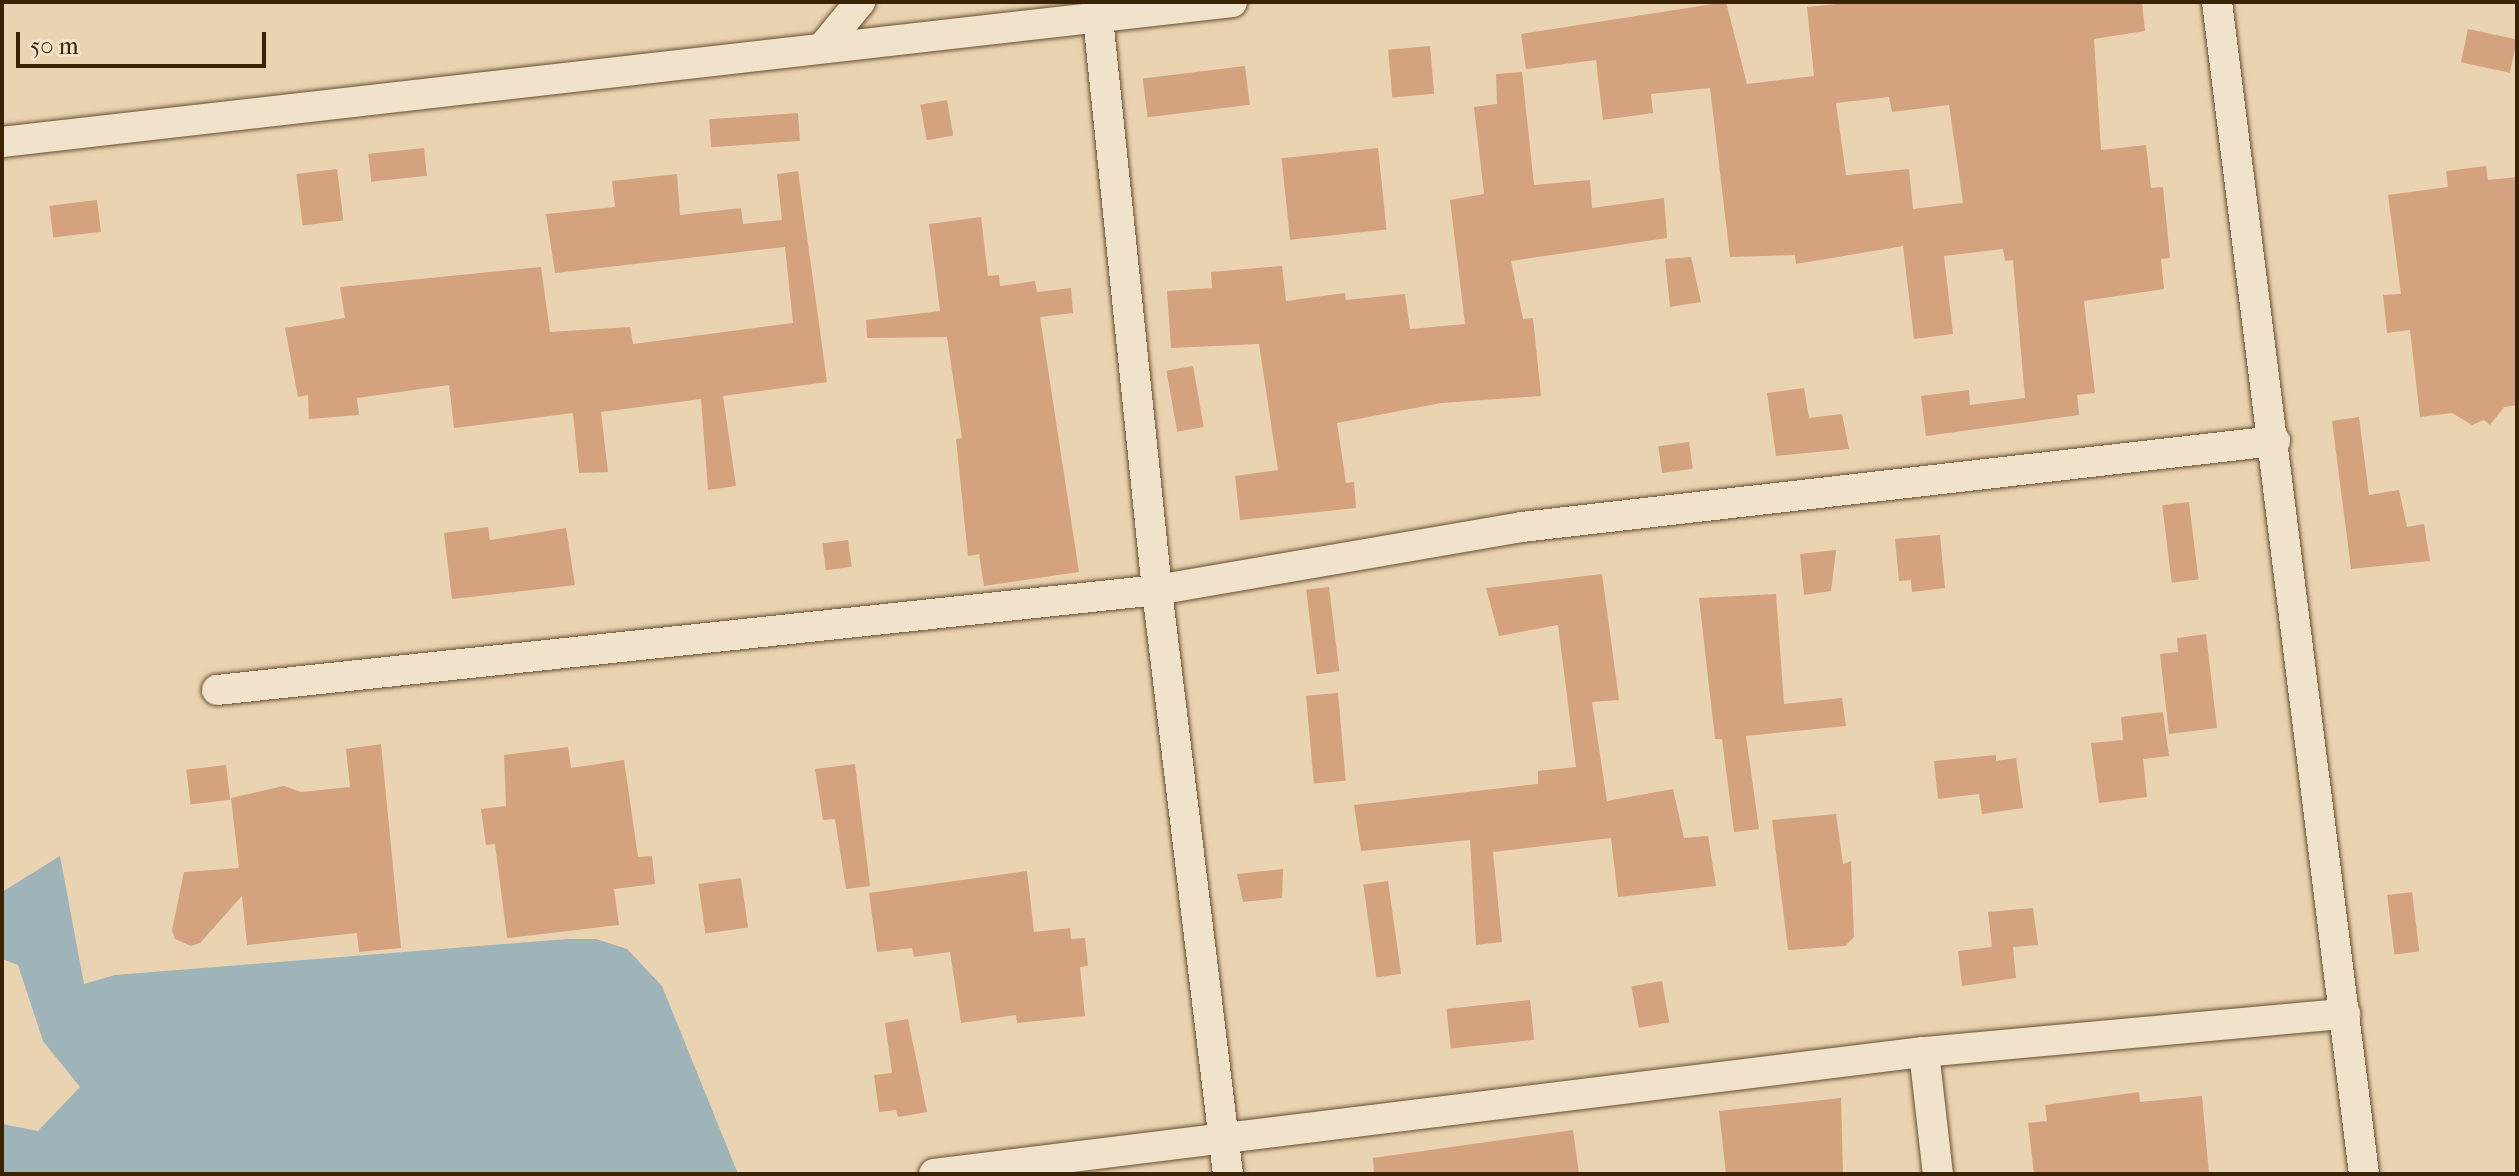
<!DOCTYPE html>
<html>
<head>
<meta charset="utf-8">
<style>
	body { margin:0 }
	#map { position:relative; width:2519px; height:1176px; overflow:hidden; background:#ead3b1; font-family:"IM FELL French Canon",serif }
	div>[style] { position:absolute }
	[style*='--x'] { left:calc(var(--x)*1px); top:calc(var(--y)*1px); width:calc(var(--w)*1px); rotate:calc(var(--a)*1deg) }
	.water>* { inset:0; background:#9eb4b8 }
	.building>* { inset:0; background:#d5a27f; transform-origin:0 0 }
	.roads { filter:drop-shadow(0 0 2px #664e2f) drop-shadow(0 0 2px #664e2f) }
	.street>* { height:30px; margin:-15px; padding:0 15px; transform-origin:15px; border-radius:15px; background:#f1e2cc }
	span { translate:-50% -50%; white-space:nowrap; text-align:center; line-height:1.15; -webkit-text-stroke:7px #f1e2cc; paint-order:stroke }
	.frame { position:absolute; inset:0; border:4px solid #3a2204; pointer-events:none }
	.scale { position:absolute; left:16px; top:32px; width:250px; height:36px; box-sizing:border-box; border:4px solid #3a2204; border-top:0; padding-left:10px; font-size:24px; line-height:28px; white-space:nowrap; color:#3a2204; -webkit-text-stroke:6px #f1e2cc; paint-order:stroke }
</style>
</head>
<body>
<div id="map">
	<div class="water">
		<i style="clip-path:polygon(60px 856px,84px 984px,115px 975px,568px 939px,596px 939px,627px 949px,662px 986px,738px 1174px,2px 1174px,2px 1124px,38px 1131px,80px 1087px,43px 1041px,18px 965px,2px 959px,2px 892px)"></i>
	</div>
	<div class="building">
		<i style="clip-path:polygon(evenodd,1726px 2px,1747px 84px,1814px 76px,1807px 7px,1857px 2px,2142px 2px,2145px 31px,2094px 39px,2101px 150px,2146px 145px,2151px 188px,2163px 187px,2170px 258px,2161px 259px,2164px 289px,2084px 301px,2095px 393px,2077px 395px,2079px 415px,1926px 436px,1921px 396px,1969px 390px,1970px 405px,2025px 398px,2013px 260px,2005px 261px,2003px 249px,1944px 256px,1953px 334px,1914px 339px,1903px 246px,1796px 264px,1795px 255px,1730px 257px,1710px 88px,1651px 94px,1653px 113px,1603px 120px,1596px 60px,1526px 69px,1521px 34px,1726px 2px,1889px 97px,1892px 112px,1949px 105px,1963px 203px,1913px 209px,1909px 169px,1846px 175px,1836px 103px,1889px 97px)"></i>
		<i style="left:2468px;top:29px;width:50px;height:34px;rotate:12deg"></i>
		<i style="left:1430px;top:46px;width:48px;height:42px;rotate:85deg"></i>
		<i style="left:1245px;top:66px;width:39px;height:103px;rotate:83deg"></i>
		<i style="clip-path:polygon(1522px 72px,1534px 185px,1590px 180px,1592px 208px,1664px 198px,1667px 238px,1511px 261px,1523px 319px,1533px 318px,1541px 396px,1441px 403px,1337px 423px,1346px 483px,1354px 482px,1356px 508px,1240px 520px,1235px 476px,1278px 470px,1259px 344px,1171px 348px,1167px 291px,1212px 288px,1211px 272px,1282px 266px,1286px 301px,1345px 293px,1346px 300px,1405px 294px,1410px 329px,1465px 324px,1450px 200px,1484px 194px,1474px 107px,1497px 104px,1496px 74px)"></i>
		<i style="left:947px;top:100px;width:36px;height:27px;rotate:80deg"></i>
		<i style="left:798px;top:113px;width:28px;height:89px;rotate:86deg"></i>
		<i style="left:424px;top:148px;width:28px;height:56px;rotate:84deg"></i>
		<i style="left:1378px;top:148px;width:82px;height:97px;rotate:84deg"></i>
		<i style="clip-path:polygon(2486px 166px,2488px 180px,2517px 177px,2517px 405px,2504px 407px,2490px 425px,2484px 420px,2472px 425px,2452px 413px,2420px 417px,2410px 330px,2387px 333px,2383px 295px,2401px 294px,2388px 195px,2448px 187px,2446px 171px)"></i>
		<i style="left:337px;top:169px;width:52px;height:41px;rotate:83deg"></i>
		<i style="clip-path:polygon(798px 171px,827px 382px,723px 396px,736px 486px,708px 490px,701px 399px,601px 412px,608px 472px,579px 473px,573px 413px,454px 428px,449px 385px,357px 398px,359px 415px,309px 419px,308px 395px,298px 397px,285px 328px,345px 318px,340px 287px,541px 267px,550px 332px,630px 327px,633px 344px,793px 323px,785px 247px,555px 273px,546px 214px,615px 207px,612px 181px,677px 174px,680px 215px,741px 208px,743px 224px,782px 220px,777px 174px)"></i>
		<i style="left:97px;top:200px;width:32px;height:48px;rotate:83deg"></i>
		<i style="clip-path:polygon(981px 217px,988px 276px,999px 275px,1000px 286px,1035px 281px,1037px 292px,1071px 288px,1073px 313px,1040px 317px,1079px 572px,984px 586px,979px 554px,968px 556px,956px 439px,962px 438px,947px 337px,867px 338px,866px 320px,940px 311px,929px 224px)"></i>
		<i style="clip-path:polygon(1691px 257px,1701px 302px,1670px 307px,1665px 259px)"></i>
		<i style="left:1193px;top:366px;width:62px;height:27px;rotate:80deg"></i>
		<i style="clip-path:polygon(1804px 388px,1809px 418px,1842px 414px,1849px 449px,1776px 456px,1767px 393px)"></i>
		<i style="clip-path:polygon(2359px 417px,2369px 495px,2399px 490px,2407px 527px,2424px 524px,2430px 561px,2351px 569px,2332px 421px)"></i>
		<i style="left:1689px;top:442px;width:27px;height:31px;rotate:82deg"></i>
		<i style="left:2189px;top:502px;width:78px;height:27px;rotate:83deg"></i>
		<i style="clip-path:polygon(488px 527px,490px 540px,566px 528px,575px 585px,452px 599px,444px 533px)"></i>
		<i style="clip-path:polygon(1940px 535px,1945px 588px,1912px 592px,1911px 580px,1899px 581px,1895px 539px)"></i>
		<i style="left:848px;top:540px;width:27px;height:26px;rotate:82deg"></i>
		<i style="clip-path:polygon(1836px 550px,1831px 591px,1804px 595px,1800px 554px)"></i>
		<i style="clip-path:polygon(1602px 574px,1619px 700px,1592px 702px,1607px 801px,1673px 789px,1684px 838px,1708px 836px,1716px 886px,1618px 897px,1611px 838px,1493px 852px,1502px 942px,1476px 945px,1470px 840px,1361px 851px,1354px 805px,1538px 784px,1538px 771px,1576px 767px,1558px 625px,1499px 636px,1486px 588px)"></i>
		<i style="left:1329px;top:587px;width:85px;height:23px;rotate:83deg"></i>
		<i style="clip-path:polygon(1776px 594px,1784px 704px,1842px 698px,1846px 726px,1746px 736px,1759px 829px,1734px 832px,1722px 739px,1715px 739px,1699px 598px)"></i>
		<i style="clip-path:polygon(2206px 634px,2217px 728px,2169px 734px,2160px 654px,2178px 652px,2177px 638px)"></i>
		<i style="left:1338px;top:693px;width:88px;height:32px;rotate:85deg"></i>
		<i style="clip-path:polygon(2163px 712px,2169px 756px,2143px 759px,2147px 797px,2099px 803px,2091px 743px,2123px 740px,2121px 717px)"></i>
		<i style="clip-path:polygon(381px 744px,401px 948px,359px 952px,357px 933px,247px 945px,242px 896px,200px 943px,191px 946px,175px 939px,172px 930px,184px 872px,239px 868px,231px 798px,284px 786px,301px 792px,350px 787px,346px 749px)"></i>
		<i style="clip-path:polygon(568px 747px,571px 768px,624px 760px,638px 857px,652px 856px,655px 884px,614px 889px,619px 925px,507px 938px,495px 844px,486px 845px,481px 809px,506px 806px,504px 755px)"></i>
		<i style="clip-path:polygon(1996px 755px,1996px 761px,2016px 758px,2023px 808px,1982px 814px,1979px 794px,1938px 799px,1934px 761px)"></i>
		<i style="clip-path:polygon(855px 764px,870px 886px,846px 889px,835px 819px,823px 820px,815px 769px)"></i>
		<i style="left:226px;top:765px;width:35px;height:40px;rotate:83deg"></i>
		<i style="clip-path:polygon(1836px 814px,1843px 864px,1851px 861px,1854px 937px,1845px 946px,1788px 950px,1772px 820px)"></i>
		<i style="clip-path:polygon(1283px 869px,1282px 898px,1243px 902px,1237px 874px)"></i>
		<i style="clip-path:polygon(1027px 871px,1034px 932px,1070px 928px,1071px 939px,1085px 938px,1088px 966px,1080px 967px,1085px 1016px,1017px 1023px,1016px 1015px,961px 1023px,950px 952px,914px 957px,912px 948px,877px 952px,869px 893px)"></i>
		<i style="left:741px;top:878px;width:50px;height:43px;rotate:82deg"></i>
		<i style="left:1388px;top:881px;width:94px;height:25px;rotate:82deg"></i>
		<i style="left:2412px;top:892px;width:60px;height:25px;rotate:83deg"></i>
		<i style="clip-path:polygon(2033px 908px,2038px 945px,2013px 947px,2016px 978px,1962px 986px,1958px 951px,1992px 947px,1988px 912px)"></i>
		<i style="left:1662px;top:981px;width:42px;height:31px;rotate:80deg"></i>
		<i style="left:1530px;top:1000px;width:40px;height:84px;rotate:84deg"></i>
		<i style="clip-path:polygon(908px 1019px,927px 1112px,898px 1117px,896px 1110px,879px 1112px,874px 1075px,892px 1073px,885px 1023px)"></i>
		<i style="clip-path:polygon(2139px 1092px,2140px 1102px,2202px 1096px,2209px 1174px,2034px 1174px,2028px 1123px,2047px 1121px,2045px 1105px)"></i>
		<i style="clip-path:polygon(1841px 1098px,1843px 1174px,1726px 1174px,1719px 1111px)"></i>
		<i style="clip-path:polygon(1573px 1130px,1579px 1174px,1374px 1174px,1373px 1158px)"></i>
	</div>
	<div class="roads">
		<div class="street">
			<i style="--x:2217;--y:2;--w:1181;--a:82.85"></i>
			<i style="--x:1098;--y:18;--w:575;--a:84.11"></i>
			<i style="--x:1157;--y:590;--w:588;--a:83.07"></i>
			<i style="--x:822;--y:48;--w:60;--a:-50.4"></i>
			<i style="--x:2;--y:142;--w:1238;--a:-6.49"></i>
			<i style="--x:217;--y:690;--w:945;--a:-6.07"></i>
			<i style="--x:1157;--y:590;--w:370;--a:-9.8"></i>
			<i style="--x:1522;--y:527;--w:758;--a:-6.52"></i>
			<i style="--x:1924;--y:1052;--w:123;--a:83.5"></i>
			<i style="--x:934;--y:1174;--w:997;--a:-7.03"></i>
			<i style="--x:1924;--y:1052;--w:423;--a:-5.2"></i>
		</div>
	</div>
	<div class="frame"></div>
	<div class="scale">50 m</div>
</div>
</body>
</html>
